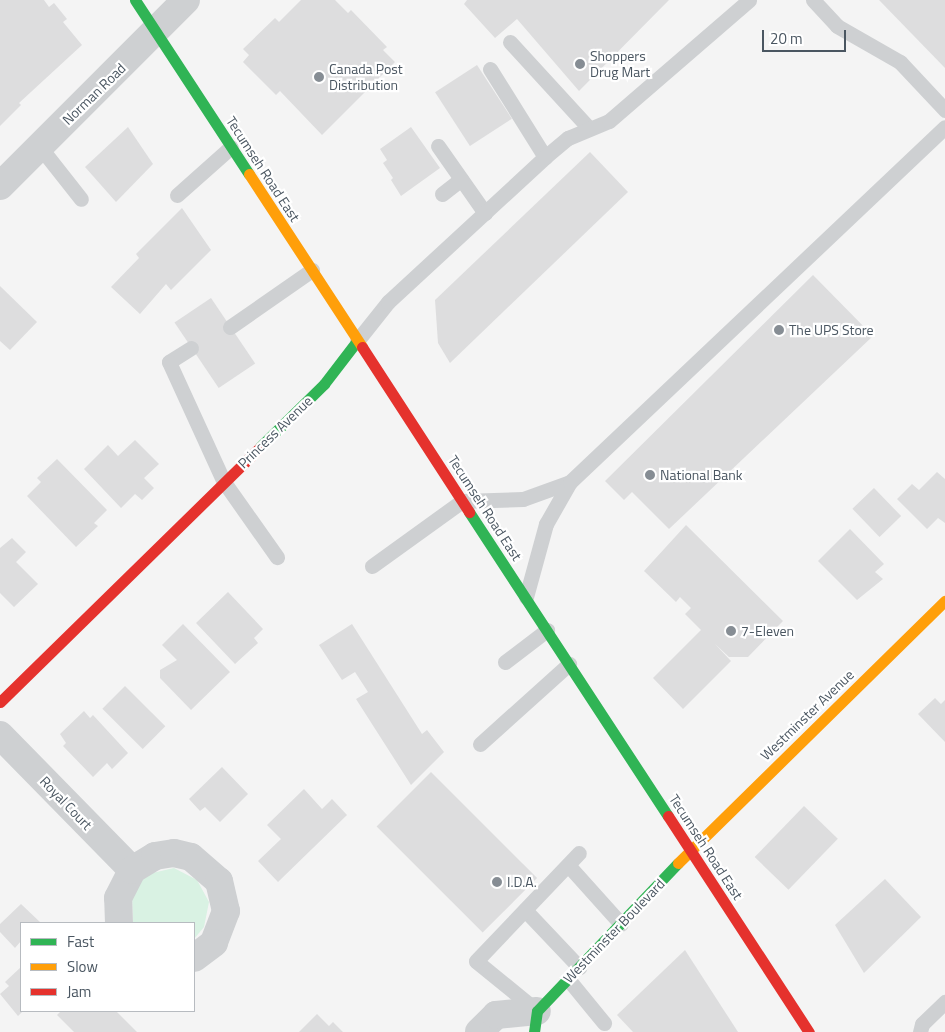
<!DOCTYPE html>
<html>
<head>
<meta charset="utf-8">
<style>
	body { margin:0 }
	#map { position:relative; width:945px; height:1032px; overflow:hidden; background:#f4f4f4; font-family:"Titillium Web",sans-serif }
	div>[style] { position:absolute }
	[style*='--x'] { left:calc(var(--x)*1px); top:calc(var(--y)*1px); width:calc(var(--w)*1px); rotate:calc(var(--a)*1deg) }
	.green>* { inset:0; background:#d9f2e3 }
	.building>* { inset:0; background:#ddddde; transform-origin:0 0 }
	.lane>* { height:15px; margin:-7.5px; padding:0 7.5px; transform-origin:7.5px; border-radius:7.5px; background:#ced0d2 }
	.street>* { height:28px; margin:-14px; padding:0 14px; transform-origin:14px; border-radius:14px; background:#ced0d2 }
	.fast>* { height:11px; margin:-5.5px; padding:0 5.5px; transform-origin:5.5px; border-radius:5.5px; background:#30b455 }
	.slow>* { height:11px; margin:-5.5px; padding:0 5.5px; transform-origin:5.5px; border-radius:5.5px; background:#ff9f0a }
	.jam>* { height:11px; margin:-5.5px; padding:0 5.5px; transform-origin:5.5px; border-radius:5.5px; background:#e5322d }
	.dots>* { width:14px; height:14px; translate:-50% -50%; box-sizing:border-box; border:2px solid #fff; border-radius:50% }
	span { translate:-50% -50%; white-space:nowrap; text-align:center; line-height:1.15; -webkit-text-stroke:4.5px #fff; paint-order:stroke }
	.poi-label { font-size:14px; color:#4a5661 }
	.left { translate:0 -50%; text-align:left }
	.street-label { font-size:14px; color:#4a5661 }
	.legend { position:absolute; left:20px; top:922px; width:175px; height:90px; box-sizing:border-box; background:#fff; border:1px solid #b7bbc0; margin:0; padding:6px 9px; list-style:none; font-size:15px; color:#4a5661 }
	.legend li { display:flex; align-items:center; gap:10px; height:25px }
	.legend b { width:25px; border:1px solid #b7bbc0 }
	.scale { position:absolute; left:762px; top:30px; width:84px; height:22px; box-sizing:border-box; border:2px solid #4a5661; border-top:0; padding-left:6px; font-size:15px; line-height:18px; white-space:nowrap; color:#4a5661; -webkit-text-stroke:4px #fff; paint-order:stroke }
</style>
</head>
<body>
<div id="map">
	<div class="green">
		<i style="clip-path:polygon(174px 868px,197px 880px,209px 902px,204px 927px,194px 939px,194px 923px,133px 922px,132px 895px,138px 883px,148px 874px)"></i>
	</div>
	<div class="building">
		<i style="clip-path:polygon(0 0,44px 0,49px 7px,54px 3px,67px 19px,63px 22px,82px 45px,19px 103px,21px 105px,0 126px)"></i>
		<i style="clip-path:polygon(301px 0,335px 0,348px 13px,351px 10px,387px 47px,383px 50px,395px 62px,322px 135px,280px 91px,276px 95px,243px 62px,249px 55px,243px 49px,275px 18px,279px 22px)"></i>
		<i style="clip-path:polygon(467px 0,669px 0,579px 91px,517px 19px,495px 38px,464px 4px)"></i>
		<i style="clip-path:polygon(879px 0,945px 0,945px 68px)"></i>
		<i style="left:477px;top:65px;width:64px;height:50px;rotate:57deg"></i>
		<i style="clip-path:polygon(128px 127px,153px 164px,116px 202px,85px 167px)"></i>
		<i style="clip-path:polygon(411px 127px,440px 168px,401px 196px,391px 180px,393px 178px,383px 163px,387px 160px,380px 149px)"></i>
		<i style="clip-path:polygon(590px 152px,628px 192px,450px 363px,438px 343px,435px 300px)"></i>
		<i style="clip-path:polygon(182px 208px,211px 250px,171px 290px,166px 284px,140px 314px,111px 287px,139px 258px,136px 254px)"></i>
		<i style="clip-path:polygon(813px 275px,873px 336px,669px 529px,632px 492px,624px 500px,605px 481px)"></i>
		<i style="clip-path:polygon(0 286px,37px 322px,10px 350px,0 341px)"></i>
		<i style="left:211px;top:298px;width:79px;height:44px;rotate:56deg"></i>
		<i style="clip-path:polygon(135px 440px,159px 464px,144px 478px,154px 488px,142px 500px,135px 494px,121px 508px,84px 469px,108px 445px,118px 456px)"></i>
		<i style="clip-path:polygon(57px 459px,107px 510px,94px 523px,98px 526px,76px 547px,27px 496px,41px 482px,37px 478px)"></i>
		<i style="clip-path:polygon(937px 472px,945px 479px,945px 523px,938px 518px,927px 529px,897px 499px,912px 484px,919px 490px)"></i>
		<i style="left:874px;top:488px;width:39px;height:30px;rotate:46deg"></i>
		<i style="clip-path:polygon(686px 525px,783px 621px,748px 657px,729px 657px,715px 644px,731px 661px,683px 709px,653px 678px,701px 630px,685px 614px,691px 608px,680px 597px,676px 602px,644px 571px)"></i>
		<i style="clip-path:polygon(850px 529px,884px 564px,875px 572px,883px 579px,857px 600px,818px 561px)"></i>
		<i style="clip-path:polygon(12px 538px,26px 552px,16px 562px,38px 584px,14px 607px,0 593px,0 548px)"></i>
		<i style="clip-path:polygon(228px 592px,263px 629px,254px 638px,258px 643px,235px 664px,196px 623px)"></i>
		<i style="clip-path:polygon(183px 624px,230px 672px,191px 710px,160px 678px,160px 670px,177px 660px,162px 645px)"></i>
		<i style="clip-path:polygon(352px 624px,422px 734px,427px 730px,444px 752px,411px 785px,356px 699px,368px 692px,355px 672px,342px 680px,319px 645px)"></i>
		<i style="left:125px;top:686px;width:57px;height:32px;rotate:45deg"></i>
		<i style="clip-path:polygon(935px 698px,941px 704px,945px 700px,945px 742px,918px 714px)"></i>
		<i style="clip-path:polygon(84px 711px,90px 718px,93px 715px,128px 753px,112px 769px,107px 763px,93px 777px,63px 746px,66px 743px,60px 734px)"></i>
		<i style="clip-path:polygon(222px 767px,248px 794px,220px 822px,205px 807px,200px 811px,189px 799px)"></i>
		<i style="left:431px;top:772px;width:150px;height:77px;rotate:45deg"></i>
		<i style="clip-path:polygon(304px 789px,322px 809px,332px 799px,347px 815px,278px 882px,258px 861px,281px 839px,267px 825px)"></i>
		<i style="left:804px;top:806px;width:47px;height:71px;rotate:44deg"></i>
		<i style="clip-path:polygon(885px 879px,921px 917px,864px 973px,835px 925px)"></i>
		<i style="clip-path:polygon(21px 904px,41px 923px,21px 923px,21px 941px,15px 948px,0 932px,0 924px)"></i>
		<i style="clip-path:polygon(685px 950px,738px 1032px,633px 1032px,617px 1015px)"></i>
		<i style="clip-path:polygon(21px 967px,23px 1011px,18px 1016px,0 994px,9px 986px,5px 982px)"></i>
		<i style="clip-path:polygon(61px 1011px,116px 1011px,137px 1032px,74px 1032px,57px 1015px)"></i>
		<i style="clip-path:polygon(317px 1014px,329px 1026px,333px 1022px,343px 1032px,299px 1032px)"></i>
	</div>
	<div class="lane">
		<i style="--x:813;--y:0;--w:35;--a:47"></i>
		<i style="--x:837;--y:26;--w:73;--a:29.7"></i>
		<i style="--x:900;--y:62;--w:66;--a:46.8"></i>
		<i style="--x:510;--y:42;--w:115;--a:47.5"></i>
		<i style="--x:490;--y:69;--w:104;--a:58"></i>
		<i style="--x:438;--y:146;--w:82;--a:55"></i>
		<i style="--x:40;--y:147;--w:66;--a:51.7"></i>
		<i style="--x:442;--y:194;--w:24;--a:-38"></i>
		<i style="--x:177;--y:195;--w:72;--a:-41.6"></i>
		<i style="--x:230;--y:327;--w:100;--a:-34.8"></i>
		<i style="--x:357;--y:341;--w:50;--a:-51.5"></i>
		<i style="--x:388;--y:302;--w:214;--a:-42.7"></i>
		<i style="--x:545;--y:157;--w:30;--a:-40"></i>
		<i style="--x:568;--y:138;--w:44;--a:-22.5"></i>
		<i style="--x:609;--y:121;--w:185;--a:-40.8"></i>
		<i style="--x:191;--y:348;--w:26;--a:148"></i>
		<i style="--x:169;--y:362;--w:132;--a:65.4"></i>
		<i style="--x:224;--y:482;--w:92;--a:54.8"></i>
		<i style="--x:372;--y:566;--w:111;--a:-35.8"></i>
		<i style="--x:462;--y:501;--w:61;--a:-1.9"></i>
		<i style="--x:523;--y:499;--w:50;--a:-19.9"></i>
		<i style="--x:526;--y:597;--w:76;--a:-74.7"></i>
		<i style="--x:546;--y:524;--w:48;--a:-60.3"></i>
		<i style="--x:570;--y:482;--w:516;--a:-43.43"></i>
		<i style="--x:505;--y:662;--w:53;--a:-37.3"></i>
		<i style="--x:480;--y:744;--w:120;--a:-42"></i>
		<i style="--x:568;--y:865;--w:79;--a:48.1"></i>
		<i style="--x:525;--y:910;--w:79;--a:46.5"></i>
		<i style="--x:568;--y:979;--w:57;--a:50.7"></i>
		<i style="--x:536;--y:1010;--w:77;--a:-140.8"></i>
		<i style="--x:476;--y:961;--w:149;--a:-46.4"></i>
		<i style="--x:920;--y:1032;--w:8;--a:-76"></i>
		<i style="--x:922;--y:1024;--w:32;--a:-44"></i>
	</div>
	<div class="street">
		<i style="--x:0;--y:186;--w:263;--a:-45"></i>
		<i style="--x:0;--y:735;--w:189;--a:45.6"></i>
		<i style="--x:119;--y:923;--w:25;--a:-92"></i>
		<i style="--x:118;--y:898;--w:31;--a:-63"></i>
		<i style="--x:132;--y:870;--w:27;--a:-31"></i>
		<i style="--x:155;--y:856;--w:19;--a:-9"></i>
		<i style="--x:174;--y:853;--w:17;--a:13"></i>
		<i style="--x:191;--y:857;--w:37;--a:41"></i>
		<i style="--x:219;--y:881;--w:31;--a:77"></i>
		<i style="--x:226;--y:911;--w:34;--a:111"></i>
		<i style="--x:214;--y:943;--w:25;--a:143"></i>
		<i style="--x:479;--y:1032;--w:24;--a:-45"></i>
		<i style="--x:496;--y:1015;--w:41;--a:-5.6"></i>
	</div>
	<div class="fast">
		<i style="--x:135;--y:0;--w:208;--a:56.8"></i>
		<i style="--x:260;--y:447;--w:90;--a:-44.5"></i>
		<i style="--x:324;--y:384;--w:54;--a:-52.5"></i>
		<i style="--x:469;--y:512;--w:363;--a:56.8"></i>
		<i style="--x:534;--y:1032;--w:21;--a:-82"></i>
		<i style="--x:537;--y:1011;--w:204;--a:-46.4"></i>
	</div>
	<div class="slow">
		<i style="--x:249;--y:174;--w:207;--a:56.8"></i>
		<i style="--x:678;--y:863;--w:374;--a:-44.5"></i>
	</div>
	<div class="jam">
		<i style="--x:362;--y:347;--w:197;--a:57"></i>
		<i style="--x:0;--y:702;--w:364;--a:-44.4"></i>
		<i style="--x:668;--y:816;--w:258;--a:56.9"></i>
	</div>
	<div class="dots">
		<i style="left:580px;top:64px;background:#868d94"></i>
		<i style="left:319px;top:77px;background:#868d94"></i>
		<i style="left:779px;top:330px;background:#868d94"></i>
		<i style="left:650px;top:475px;background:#868d94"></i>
		<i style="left:731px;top:631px;background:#868d94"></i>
		<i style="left:497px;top:882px;background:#868d94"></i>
	</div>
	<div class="poi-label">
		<span class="left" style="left:590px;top:64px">Shoppers<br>Drug Mart</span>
		<span class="left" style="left:329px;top:77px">Canada Post<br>Distribution</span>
		<span class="left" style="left:789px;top:330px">The UPS Store</span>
		<span class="left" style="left:660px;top:475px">National Bank</span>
		<span class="left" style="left:741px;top:631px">7-Eleven</span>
		<span class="left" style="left:507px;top:882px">I.D.A.</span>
	</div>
	<div class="street-label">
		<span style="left:94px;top:94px;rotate:-44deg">Norman Road</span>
		<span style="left:263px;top:169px;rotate:57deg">Tecumseh Road East</span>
		<span style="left:275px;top:432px;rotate:-44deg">Princess Avenue</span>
		<span style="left:485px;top:508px;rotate:57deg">Tecumseh Road East</span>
		<span style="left:807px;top:715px;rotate:-44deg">Westminster Avenue</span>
		<span style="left:66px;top:803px;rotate:46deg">Royal Court</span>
		<span style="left:706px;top:847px;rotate:57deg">Tecumseh Road East</span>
		<span style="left:614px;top:931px;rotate:-46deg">Westminster Boulevard</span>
	</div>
	<ul class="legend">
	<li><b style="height:6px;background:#30b455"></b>Fast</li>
	<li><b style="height:6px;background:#ff9f0a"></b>Slow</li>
	<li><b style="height:6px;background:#e5322d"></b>Jam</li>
	</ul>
	<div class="scale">20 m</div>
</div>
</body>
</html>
